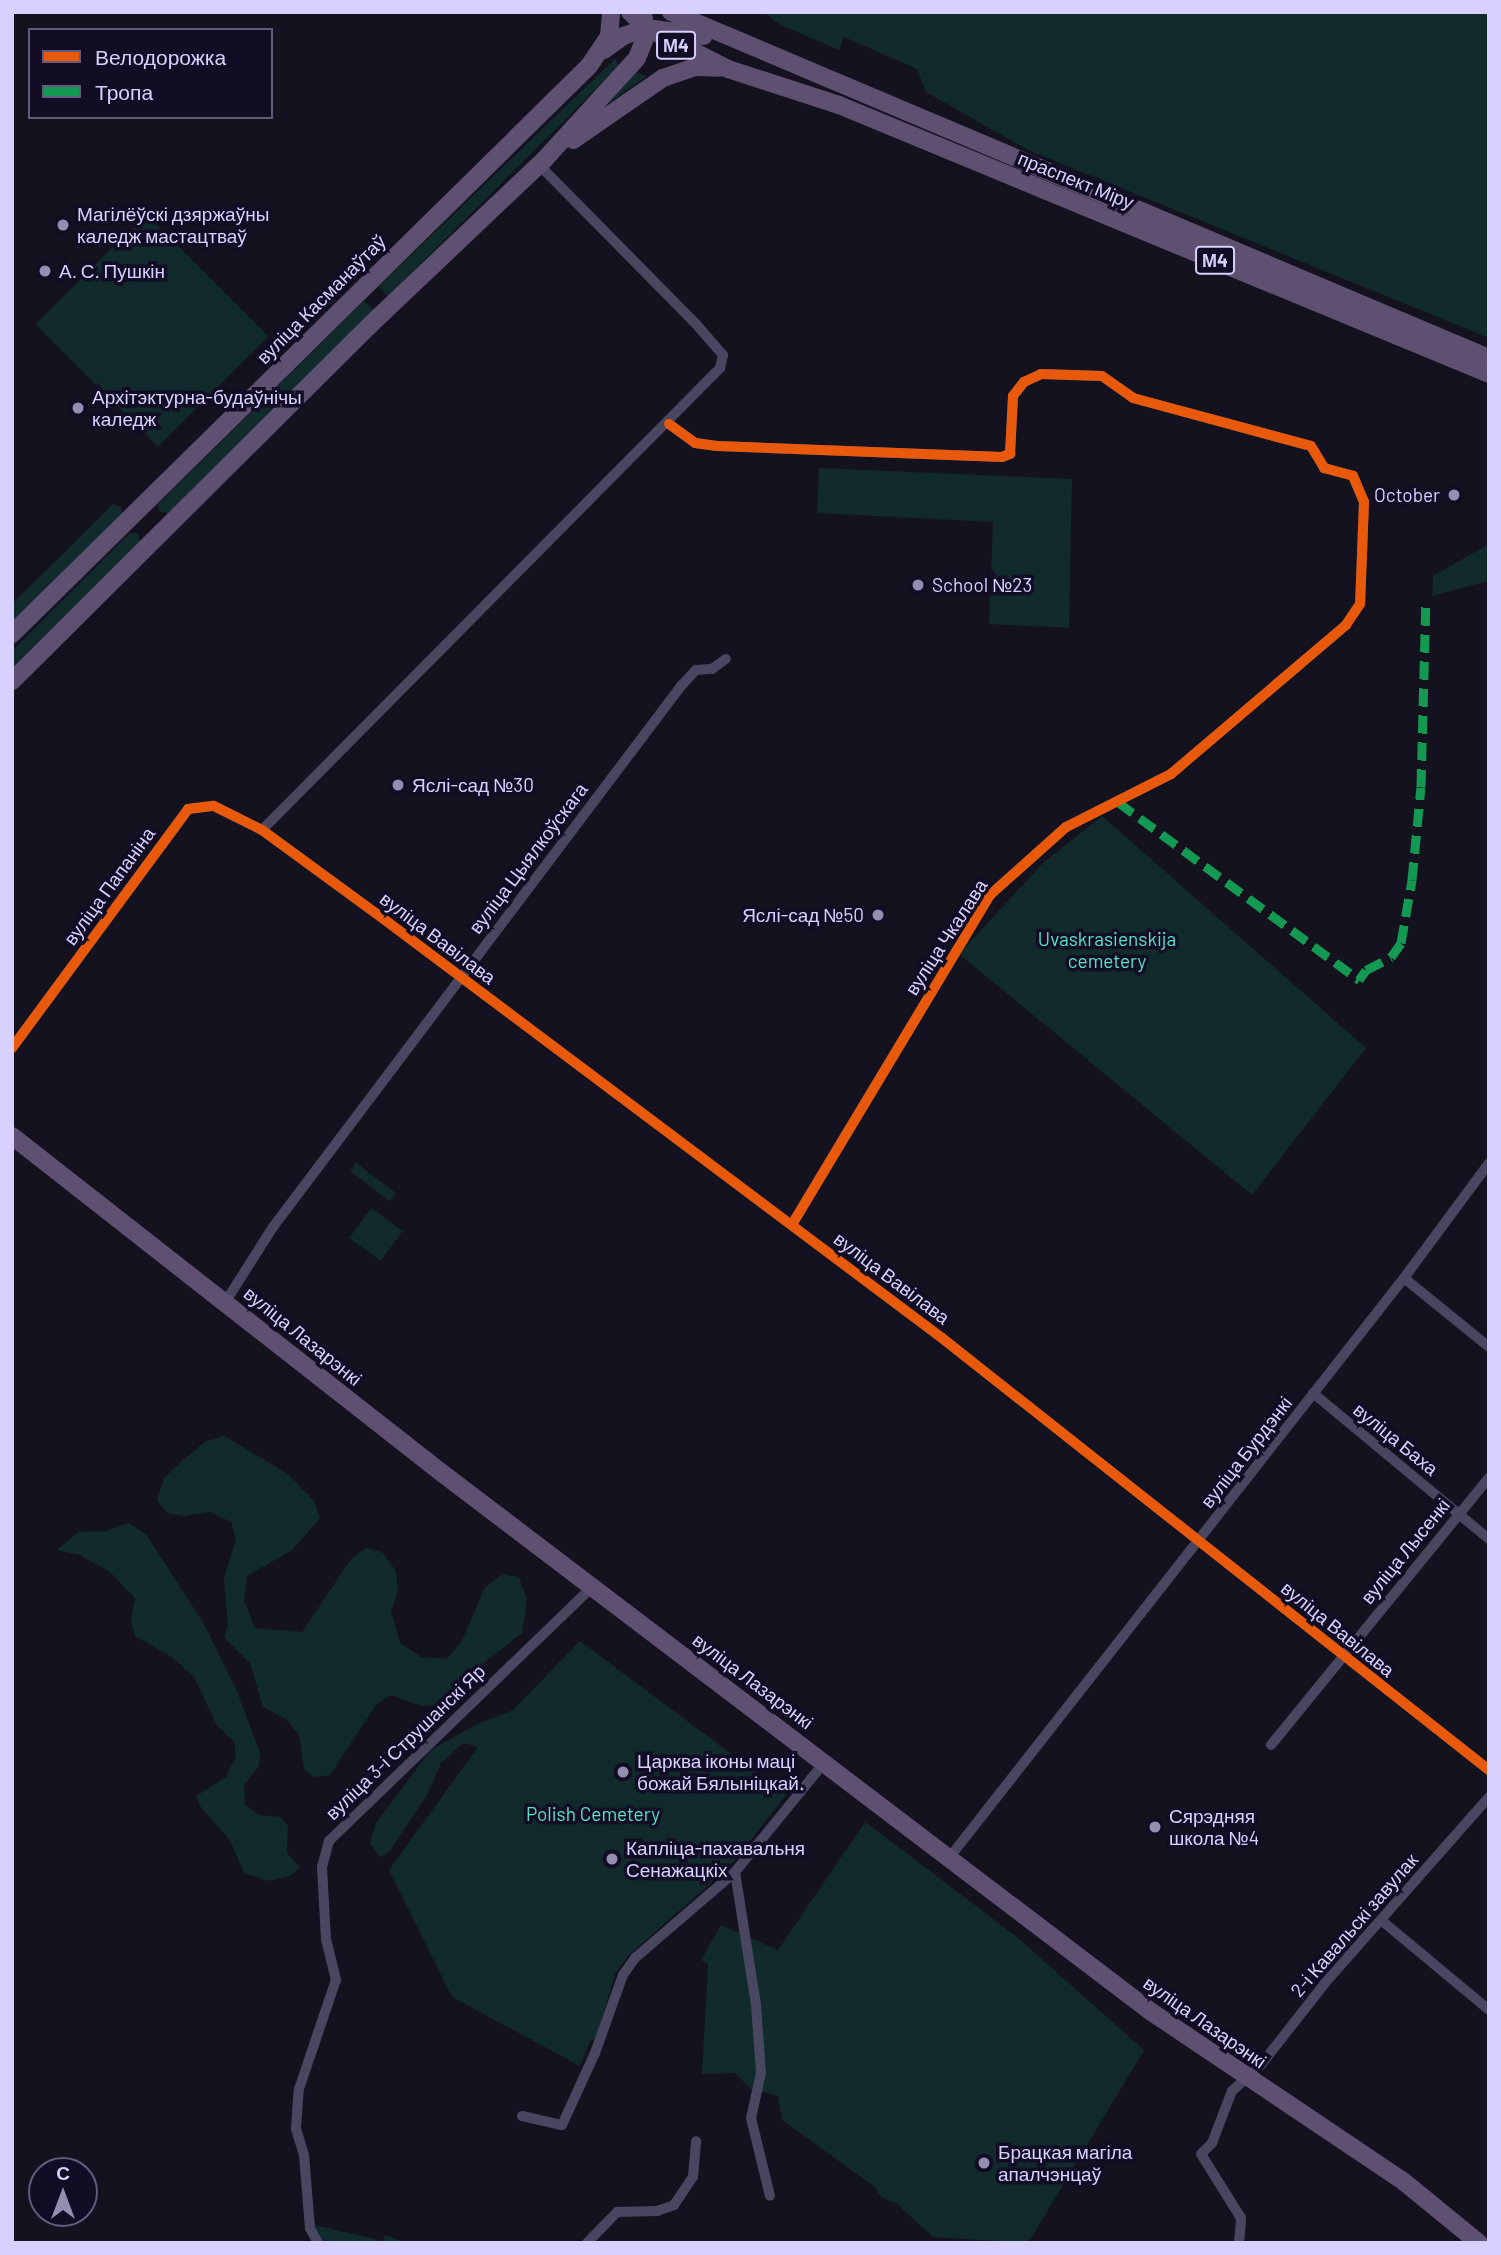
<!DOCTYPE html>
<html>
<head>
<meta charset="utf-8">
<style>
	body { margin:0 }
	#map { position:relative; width:1501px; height:2255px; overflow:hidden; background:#15121f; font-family:Barlow,sans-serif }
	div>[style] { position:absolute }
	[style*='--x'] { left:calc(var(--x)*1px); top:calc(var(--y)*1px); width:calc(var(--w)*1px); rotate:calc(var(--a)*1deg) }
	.green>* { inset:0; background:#112a2c; transform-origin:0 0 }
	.minor>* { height:10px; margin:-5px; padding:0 5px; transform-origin:5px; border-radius:5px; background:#494760 }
	.primary>* { height:18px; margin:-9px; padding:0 9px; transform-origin:9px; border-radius:9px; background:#5e5071 }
	.quiet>* { height:9px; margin-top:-4.5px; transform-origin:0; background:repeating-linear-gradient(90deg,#139951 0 18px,transparent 0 27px) }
	.cycleway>* { height:10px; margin:-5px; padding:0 5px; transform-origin:5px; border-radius:5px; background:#e8590c }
	.dots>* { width:19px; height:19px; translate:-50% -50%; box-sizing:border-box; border:4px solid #120d24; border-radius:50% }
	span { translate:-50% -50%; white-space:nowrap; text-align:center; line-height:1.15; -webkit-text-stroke:7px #120d24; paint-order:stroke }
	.shield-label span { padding:2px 5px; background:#120d24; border:2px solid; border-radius:5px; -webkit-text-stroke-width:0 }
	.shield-label { font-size:18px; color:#d8d0ff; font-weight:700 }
	.street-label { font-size:19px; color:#d8d0ff }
	.poi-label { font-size:19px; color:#d8d0ff }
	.left { translate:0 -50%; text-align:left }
	.right { translate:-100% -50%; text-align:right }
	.park-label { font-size:19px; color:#56e5ca }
	.frame { position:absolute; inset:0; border:14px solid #d8d0ff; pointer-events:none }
	.legend { position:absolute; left:28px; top:28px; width:245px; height:91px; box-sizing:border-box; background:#120d24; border:2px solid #615b7c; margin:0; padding:9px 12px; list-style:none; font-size:21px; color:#d8d0ff }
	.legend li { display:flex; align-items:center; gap:14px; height:35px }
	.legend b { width:35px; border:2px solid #615b7c }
	.north { position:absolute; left:28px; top:2157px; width:70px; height:70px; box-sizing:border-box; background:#120d24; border:2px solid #615b7c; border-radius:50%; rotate:0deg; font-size:19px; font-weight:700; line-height:28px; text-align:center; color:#d8d0ff }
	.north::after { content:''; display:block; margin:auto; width:24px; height:32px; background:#948eb1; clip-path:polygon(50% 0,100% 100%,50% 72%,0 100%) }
</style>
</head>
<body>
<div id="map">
	<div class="green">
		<i style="clip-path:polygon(764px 12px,1489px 12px,1489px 338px,1028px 150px,926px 92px,917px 69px,844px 37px,839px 50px,779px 24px)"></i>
		<i style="clip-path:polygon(616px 58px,618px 66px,570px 115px,388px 296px,378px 287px)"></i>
		<i style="clip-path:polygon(636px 72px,647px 76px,593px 114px)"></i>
		<i style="left:146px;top:214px;width:173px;height:156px;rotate:45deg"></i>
		<i style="clip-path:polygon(364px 301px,374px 310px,169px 513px,159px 511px,158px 504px)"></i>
		<i style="clip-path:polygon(819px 468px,1072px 479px,1069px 628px,989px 624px,993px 522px,817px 513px)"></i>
		<i style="clip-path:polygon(113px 504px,121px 507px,122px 513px,12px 622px,12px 604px)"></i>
		<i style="clip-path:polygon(130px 533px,138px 533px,140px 543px,12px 667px,12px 651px)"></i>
		<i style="clip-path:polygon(1489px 544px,1489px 581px,1432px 596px,1433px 576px)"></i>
		<i style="clip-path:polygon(1102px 816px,1366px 1048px,1252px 1195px,959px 954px,1043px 863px)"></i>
		<i style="left:356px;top:1163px;width:50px;height:10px;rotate:37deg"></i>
		<i style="left:371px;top:1208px;width:39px;height:37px;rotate:36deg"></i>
		<i style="clip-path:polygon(224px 1436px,288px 1474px,314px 1501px,320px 1518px,292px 1550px,247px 1576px,244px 1601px,255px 1628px,302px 1632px,351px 1559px,366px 1548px,382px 1552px,396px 1571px,398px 1592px,391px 1611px,400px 1643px,421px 1657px,447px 1659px,462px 1641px,485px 1587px,503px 1574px,519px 1577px,527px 1600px,522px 1633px,485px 1662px,445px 1705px,421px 1706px,391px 1695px,376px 1705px,330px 1775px,316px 1777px,304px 1770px,299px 1735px,286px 1719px,263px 1707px,250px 1663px,224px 1637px,228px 1625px,224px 1578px,236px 1540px,231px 1522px,210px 1512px,184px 1516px,167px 1513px,157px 1500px,164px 1478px,184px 1459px,205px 1442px)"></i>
		<i style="clip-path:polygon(128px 1523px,146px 1534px,204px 1624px,237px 1691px,260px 1753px,259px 1766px,244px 1785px,245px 1804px,259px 1815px,280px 1817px,288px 1826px,287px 1853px,300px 1867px,290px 1876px,268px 1881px,244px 1873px,230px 1840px,200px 1806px,196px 1796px,226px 1777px,236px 1756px,234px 1742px,216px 1724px,194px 1677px,172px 1657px,135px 1636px,131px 1621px,135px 1598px,110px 1572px,80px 1555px,57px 1550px,78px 1532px,106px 1531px)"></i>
		<i style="clip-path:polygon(580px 1641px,786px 1795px,731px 1865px,629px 1955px,615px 1974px,596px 2038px,590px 2041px,580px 2066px,452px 1997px,389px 1870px,478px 1747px,463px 1743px,441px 1763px,428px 1793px,389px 1852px,380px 1857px,370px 1843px,376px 1823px,430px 1751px,475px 1725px,513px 1710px)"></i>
		<i style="clip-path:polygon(865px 1822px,1017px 1937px,1144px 2050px,1028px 2243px,933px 2237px,897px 2204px,881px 2197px,875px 2187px,782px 2120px,778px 2096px,751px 2089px,735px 2073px,702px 2074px,708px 1964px,701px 1960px,721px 1925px,778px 1950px)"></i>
		<i style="clip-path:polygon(315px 2225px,383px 2241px,385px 2235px,408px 2243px,322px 2243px)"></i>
	</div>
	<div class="minor">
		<i style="--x:669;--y:424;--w:32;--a:36"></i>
		<i style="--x:695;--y:443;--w:22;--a:8"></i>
		<i style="--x:717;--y:446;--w:285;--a:2.2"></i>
		<i style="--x:1002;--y:457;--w:9;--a:-21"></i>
		<i style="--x:1010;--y:454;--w:58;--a:-87"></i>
		<i style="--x:1013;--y:396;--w:18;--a:-52"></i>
		<i style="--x:1024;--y:382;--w:19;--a:-25"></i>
		<i style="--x:1041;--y:374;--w:61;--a:1.9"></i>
		<i style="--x:1102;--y:376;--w:38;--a:35"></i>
		<i style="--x:1133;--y:398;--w:184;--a:15.1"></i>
		<i style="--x:1311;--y:446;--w:26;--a:59"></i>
		<i style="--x:1324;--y:468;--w:30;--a:15"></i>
		<i style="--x:1353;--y:476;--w:28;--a:67"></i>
		<i style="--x:1364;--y:502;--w:102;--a:92.2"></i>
		<i style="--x:1360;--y:604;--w:25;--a:124"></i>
		<i style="--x:1346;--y:625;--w:230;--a:139.6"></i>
		<i style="--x:1171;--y:774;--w:118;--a:153.2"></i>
		<i style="--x:1066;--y:827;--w:102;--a:138.2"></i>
		<i style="--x:990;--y:895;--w:384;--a:121"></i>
		<i style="--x:262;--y:830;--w:651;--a:-45.25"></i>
		<i style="--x:720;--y:368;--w:13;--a:-77"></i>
		<i style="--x:723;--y:355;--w:41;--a:-131.1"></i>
		<i style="--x:696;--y:324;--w:223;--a:-134.6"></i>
		<i style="--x:12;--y:1048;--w:297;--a:-53.6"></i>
		<i style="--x:188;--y:809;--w:26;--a:-7"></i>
		<i style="--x:214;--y:806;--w:54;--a:26.6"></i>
		<i style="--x:262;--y:830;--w:152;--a:36.2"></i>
		<i style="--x:385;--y:920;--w:696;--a:36.89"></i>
		<i style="--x:942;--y:1338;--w:697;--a:38.3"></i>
		<i style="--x:1404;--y:1278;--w:109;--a:39.1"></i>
		<i style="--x:226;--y:1301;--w:88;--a:-57.6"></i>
		<i style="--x:273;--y:1227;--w:678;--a:-52.98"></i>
		<i style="--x:681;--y:686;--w:22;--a:-47"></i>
		<i style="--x:696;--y:670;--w:16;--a:-4"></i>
		<i style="--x:712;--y:669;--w:17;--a:-36"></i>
		<i style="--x:1313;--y:1393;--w:229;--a:39.7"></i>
		<i style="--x:1271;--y:1745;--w:345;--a:-50.8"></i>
		<i style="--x:949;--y:1858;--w:737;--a:-51.89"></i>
		<i style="--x:1404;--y:1278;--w:143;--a:-53.5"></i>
		<i style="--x:735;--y:1872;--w:135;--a:81"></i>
		<i style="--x:756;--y:2005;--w:68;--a:85.8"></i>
		<i style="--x:761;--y:2073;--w:46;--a:102.5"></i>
		<i style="--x:751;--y:2118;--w:80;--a:76.3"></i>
		<i style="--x:1381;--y:1920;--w:141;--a:39.8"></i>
		<i style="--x:522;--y:2116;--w:41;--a:12.7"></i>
		<i style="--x:562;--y:2125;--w:79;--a:-65.4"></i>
		<i style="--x:595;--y:2053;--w:83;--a:-70.3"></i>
		<i style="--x:623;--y:1975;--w:21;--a:-55"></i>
		<i style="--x:635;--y:1958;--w:132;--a:-40.7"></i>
		<i style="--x:735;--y:1872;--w:141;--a:-50.8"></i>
		<i style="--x:318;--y:2243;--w:17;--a:-118"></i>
		<i style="--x:310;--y:2228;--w:73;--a:-94.7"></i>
		<i style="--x:304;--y:2155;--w:28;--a:-107"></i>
		<i style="--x:296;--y:2128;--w:39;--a:-86"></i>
		<i style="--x:299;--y:2089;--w:115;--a:-71.3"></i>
		<i style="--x:336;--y:1980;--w:42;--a:-103.7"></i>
		<i style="--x:326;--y:1939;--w:72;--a:-93.2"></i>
		<i style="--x:322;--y:1867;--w:27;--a:-75"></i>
		<i style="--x:329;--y:1841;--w:367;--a:-44"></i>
		<i style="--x:587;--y:2243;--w:43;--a:-45.9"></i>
		<i style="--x:617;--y:2212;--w:40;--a:-1.4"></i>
		<i style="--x:657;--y:2211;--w:18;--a:-19"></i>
		<i style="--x:674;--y:2205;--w:34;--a:-56"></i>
		<i style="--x:693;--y:2177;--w:36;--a:-85"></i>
		<i style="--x:1239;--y:2243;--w:25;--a:-85"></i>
		<i style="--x:1241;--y:2218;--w:75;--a:-122"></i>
		<i style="--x:1201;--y:2154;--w:16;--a:-45"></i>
		<i style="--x:1212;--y:2143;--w:56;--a:-69"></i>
		<i style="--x:1232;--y:2091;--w:38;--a:-42"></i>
		<i style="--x:1260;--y:2066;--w:105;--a:-51.9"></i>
		<i style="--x:1325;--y:1983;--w:248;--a:-48.6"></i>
	</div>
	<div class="primary">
		<i style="--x:630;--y:12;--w:23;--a:43"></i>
		<i style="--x:647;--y:28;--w:91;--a:26.8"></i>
		<i style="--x:728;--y:69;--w:117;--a:18"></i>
		<i style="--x:839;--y:105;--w:703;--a:22.48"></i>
		<i style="--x:671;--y:12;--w:888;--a:22.93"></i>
		<i style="--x:604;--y:50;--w:24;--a:-36"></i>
		<i style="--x:623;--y:36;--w:25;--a:-18"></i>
		<i style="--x:647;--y:28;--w:57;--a:8.1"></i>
		<i style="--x:573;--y:140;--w:109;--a:-34.6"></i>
		<i style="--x:663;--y:78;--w:34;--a:-19"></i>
		<i style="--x:695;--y:67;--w:24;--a:2"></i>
		<i style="--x:12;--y:634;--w:810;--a:-44.55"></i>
		<i style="--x:589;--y:66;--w:36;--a:-56"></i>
		<i style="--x:609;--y:36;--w:24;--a:-85"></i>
		<i style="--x:12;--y:681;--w:503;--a:-44.84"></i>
		<i style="--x:369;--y:326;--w:241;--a:-43.5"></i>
		<i style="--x:544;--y:160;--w:138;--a:-47.6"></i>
		<i style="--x:637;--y:58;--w:22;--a:-68"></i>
		<i style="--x:645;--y:38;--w:20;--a:-93"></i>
		<i style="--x:12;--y:1136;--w:546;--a:38.09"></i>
		<i style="--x:442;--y:1473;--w:889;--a:37.23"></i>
		<i style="--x:1150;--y:2011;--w:305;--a:33.9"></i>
		<i style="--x:1403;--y:2181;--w:98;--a:39.2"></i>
	</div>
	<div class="quiet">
		<i style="--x:1118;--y:802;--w:300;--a:36.4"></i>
		<i style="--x:1359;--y:980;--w:12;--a:-55"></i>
		<i style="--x:1366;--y:970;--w:28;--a:-27"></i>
		<i style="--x:1391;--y:957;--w:17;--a:-54"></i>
		<i style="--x:1401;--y:943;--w:64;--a:-80.1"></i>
		<i style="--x:1412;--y:880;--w:93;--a:-84.5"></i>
		<i style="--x:1421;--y:787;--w:187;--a:-88.5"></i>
	</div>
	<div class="cycleway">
		<i style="--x:669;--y:424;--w:32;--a:36"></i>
		<i style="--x:695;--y:443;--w:22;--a:8"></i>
		<i style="--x:717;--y:446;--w:285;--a:2.2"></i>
		<i style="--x:1002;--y:457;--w:9;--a:-21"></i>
		<i style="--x:1010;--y:454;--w:58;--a:-87"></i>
		<i style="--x:1013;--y:396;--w:18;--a:-52"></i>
		<i style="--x:1024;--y:382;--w:19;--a:-25"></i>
		<i style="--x:1041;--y:374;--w:61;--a:1.9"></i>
		<i style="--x:1102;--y:376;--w:38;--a:35"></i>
		<i style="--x:1133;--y:398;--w:184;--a:15.1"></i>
		<i style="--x:1311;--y:446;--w:26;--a:59"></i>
		<i style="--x:1324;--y:468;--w:30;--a:15"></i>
		<i style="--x:1353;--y:476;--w:28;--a:67"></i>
		<i style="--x:1364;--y:502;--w:102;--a:92.2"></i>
		<i style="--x:1360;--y:604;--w:25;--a:124"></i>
		<i style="--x:1346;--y:625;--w:230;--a:139.6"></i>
		<i style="--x:1171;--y:774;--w:118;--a:153.2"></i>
		<i style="--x:1066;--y:827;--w:102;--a:138.2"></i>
		<i style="--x:990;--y:895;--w:384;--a:121"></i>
		<i style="--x:12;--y:1048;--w:297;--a:-53.6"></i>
		<i style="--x:188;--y:809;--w:26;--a:-7"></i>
		<i style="--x:214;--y:806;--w:54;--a:26.6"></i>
		<i style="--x:262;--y:830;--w:152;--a:36.2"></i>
		<i style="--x:385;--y:920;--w:696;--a:36.89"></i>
		<i style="--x:942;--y:1338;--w:697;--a:38.3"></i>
	</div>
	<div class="dots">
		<i style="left:63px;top:225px;background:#948eb1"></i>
		<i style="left:45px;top:271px;background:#948eb1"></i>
		<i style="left:78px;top:408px;background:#948eb1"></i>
		<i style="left:1454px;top:495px;background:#948eb1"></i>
		<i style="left:918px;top:585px;background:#948eb1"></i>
		<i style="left:398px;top:785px;background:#948eb1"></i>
		<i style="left:878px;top:915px;background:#948eb1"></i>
		<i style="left:623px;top:1772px;background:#948eb1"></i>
		<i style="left:1155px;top:1827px;background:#948eb1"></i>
		<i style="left:612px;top:1859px;background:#948eb1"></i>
		<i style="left:984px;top:2163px;background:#948eb1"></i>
	</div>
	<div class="shield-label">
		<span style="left:676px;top:45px">М4</span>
		<span style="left:1215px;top:260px">М4</span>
	</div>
	<div class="street-label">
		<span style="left:1076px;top:180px;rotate:22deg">праспект Міру</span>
		<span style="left:321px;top:299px;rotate:-45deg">вуліца Касманаўтаў</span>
		<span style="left:528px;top:858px;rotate:-53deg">вуліца Цыялкоўскага</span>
		<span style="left:109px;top:886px;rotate:-54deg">вуліца Папаніна</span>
		<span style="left:946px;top:937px;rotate:-57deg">вуліца Чкалава</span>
		<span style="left:438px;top:938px;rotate:37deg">вуліца Вавілава</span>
		<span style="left:892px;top:1278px;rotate:37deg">вуліца Вавілава</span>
		<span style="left:303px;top:1336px;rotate:39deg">вуліца Лазарэнкі</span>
		<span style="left:1396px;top:1439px;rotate:39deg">вуліца Баха</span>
		<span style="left:1246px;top:1452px;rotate:-52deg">вуліца Бурдэнкі</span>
		<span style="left:1405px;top:1551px;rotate:-51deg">вуліца Лысенкі</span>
		<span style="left:1338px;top:1629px;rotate:39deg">вуліца Вавілава</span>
		<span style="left:753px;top:1681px;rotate:37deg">вуліца Лазарэнкі</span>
		<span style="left:405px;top:1742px;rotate:-44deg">вуліца 3-і Струшанскі Яр</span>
		<span style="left:1354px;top:1925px;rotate:-49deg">2-і Кавальскі завулак</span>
		<span style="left:1205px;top:2022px;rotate:35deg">вуліца Лазарэнкі</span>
	</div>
	<div class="poi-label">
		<span class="left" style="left:77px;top:225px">Магілёўскі дзяржаўны<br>каледж мастацтваў</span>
		<span class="left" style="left:59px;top:271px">А. С. Пушкін</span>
		<span class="left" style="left:92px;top:408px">Архітэктурна-будаўнічы<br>каледж</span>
		<span class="right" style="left:1440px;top:495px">October</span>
		<span class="left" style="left:932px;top:585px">School №23</span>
		<span class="left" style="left:412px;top:785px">Яслі-сад №30</span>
		<span class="right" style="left:864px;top:915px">Яслі-сад №50</span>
		<span class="left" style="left:637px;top:1772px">Царква іконы маці<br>божай Бялыніцкай.</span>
		<span class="left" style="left:1169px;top:1827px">Сярэдняя<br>школа №4</span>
		<span class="left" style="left:626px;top:1859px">Капліца-пахавальня<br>Сенажацкіх</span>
		<span class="left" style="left:998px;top:2163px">Брацкая магіла<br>апалчэнцаў</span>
	</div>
	<div class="park-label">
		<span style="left:1107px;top:950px">Uvaskrasienskija<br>cemetery</span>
		<span style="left:593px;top:1814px">Polish Cemetery</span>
	</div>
	<div class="frame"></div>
	<ul class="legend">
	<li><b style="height:9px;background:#e8590c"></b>Велодорожка</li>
	<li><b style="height:9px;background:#139951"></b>Тропа</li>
	</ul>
	<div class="north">С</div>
</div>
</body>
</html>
